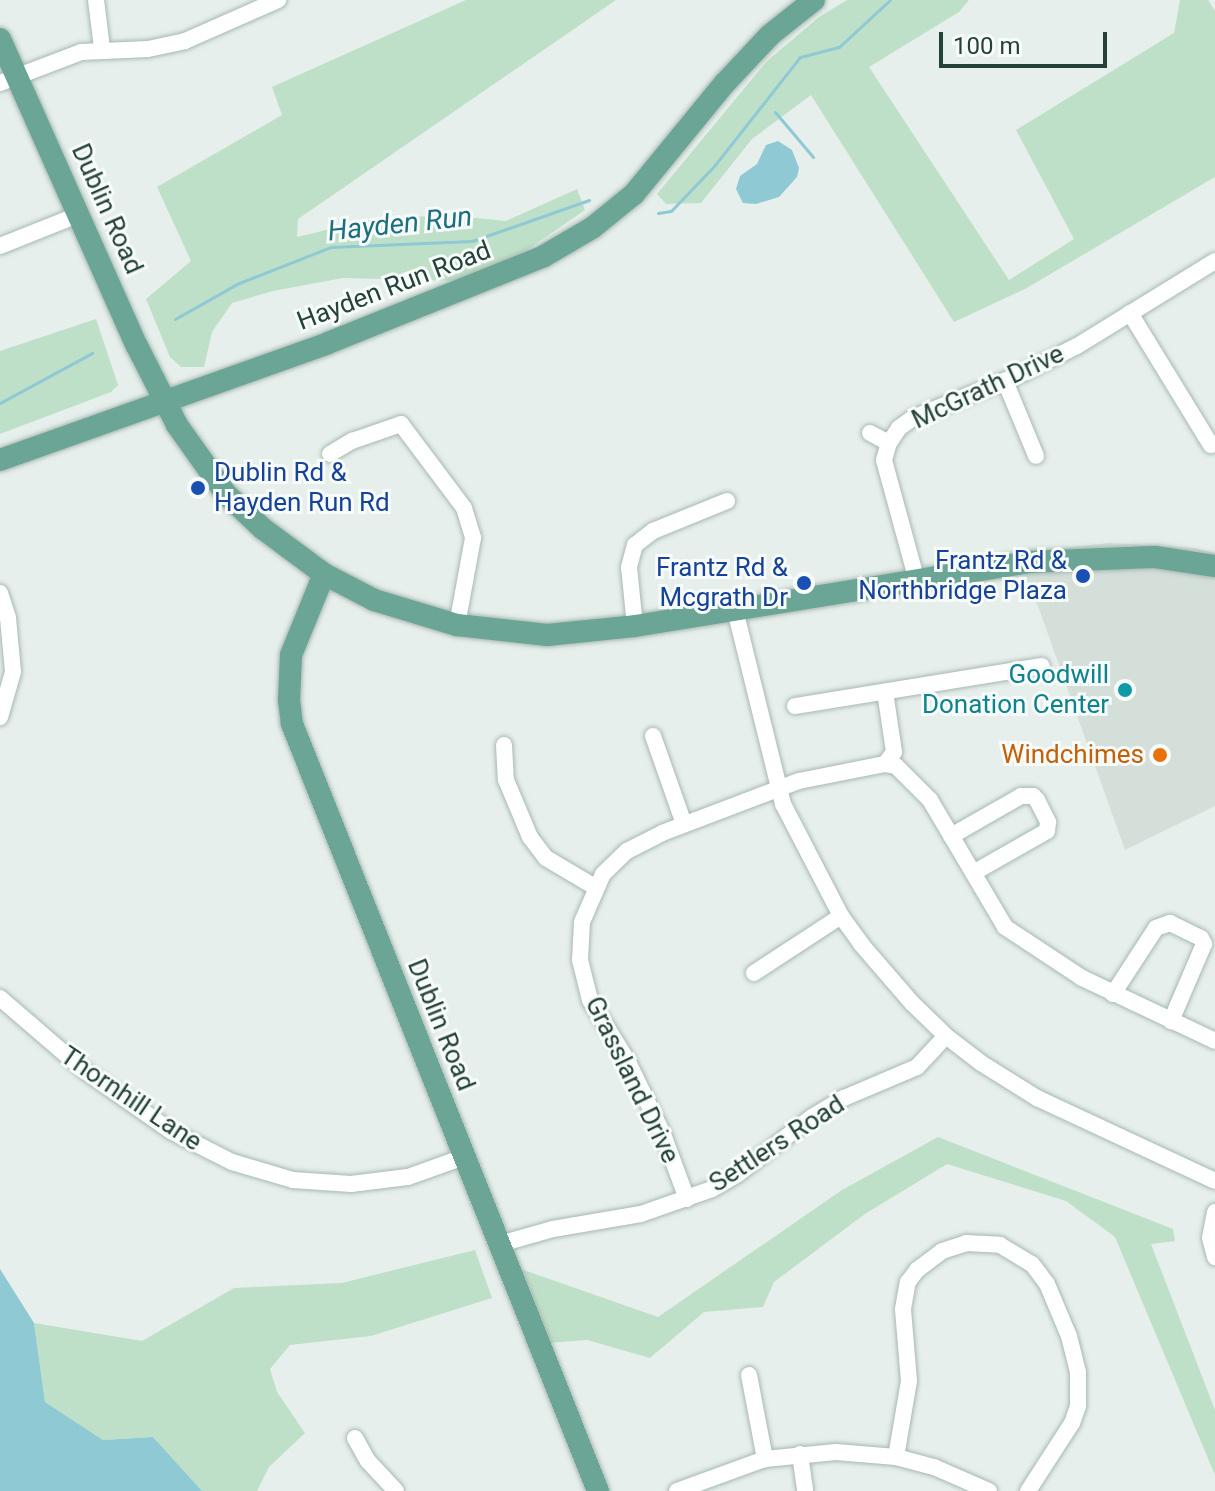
<!DOCTYPE html>
<html>
<head>
<meta charset="utf-8">
<style>
	body { margin:0 }
	#map { position:relative; width:1215px; height:1491px; overflow:hidden; background:#e6efeb; font-family:Roboto,sans-serif }
	div>[style] { position:absolute }
	[style*='--x'] { left:calc(var(--x)*1px); top:calc(var(--y)*1px); width:calc(var(--w)*1px); rotate:calc(var(--a)*1deg) }
	.built>* { inset:0; background:#d4dfda }
	.green>* { inset:0; background:#bfe0c8 }
	.water>* { inset:0; background:#8ec9d4 }
	.stream>* { height:3px; margin:-1.5px; padding:0 1.5px; transform-origin:1.5px; border-radius:1.5px; background:#8ec9d4 }
	.roads { filter:drop-shadow(0 0 2px #a8b8b2) drop-shadow(0 0 2px #a8b8b2) }
	.minor>* { height:16px; margin:-8px; padding:0 8px; transform-origin:8px; border-radius:8px; background:#fff }
	.major>* { height:22px; margin:-11px; padding:0 11px; transform-origin:11px; border-radius:11px; background:#6aa596 }
	.dots>* { width:22px; height:22px; translate:-50% -50%; box-sizing:border-box; border:4px solid #f7fbf9; border-radius:50% }
	span { translate:-50% -50%; white-space:nowrap; text-align:center; line-height:1.15; -webkit-text-stroke:6px #f7fbf9; paint-order:stroke }
	.street-label { font-size:26px; color:#24423a }
	.transit-label { font-size:26px; color:#164399 }
	.left { translate:0 -50%; text-align:left }
	.right { translate:-100% -50%; text-align:right }
	.culture-label { font-size:26px; color:#0d838f }
	.food-label { font-size:26px; color:#c56008 }
	.water-label { font-size:28px; color:#1c6f80; font-style:italic }
	.scale { position:absolute; left:939px; top:32px; width:168px; height:36px; box-sizing:border-box; border:4px solid #24423a; border-top:0; padding-left:10px; font-size:24px; line-height:28px; white-space:nowrap; color:#24423a; -webkit-text-stroke:6px #f7fbf9; paint-order:stroke }
</style>
</head>
<body>
<div id="map">
	<div class="built">
		<i style="clip-path:polygon(1109px 543px,1195px 548px,1215px 553px,1215px 806px,1125px 850px,1039px 609px,1016px 553px)"></i>
	</div>
	<div class="green">
		<i style="clip-path:polygon(466px 0,616px 0,298px 219px,297px 237px,368px 220px,447px 215px,506px 221px,577px 189px,585px 210px,527px 250px,461px 281px,343px 278px,273px 291px,232px 303px,212px 332px,204px 367px,181px 367px,170px 357px,146px 299px,191px 261px,157px 187px,282px 115px,272px 87px)"></i>
		<i style="clip-path:polygon(847px 0,969px 0,959px 12px,869px 67px,1009px 280px,1074px 239px,1016px 130px,1174px 33px,1180px 0,1208px 0,1215px 11px,1215px 177px,1025px 289px,954px 322px,811px 95px,752px 139px,701px 203px,666px 204px,657px 194px,766px 62px,819px 17px)"></i>
		<i style="clip-path:polygon(96px 319px,118px 385px,111px 392px,0 434px,0 351px)"></i>
		<i style="clip-path:polygon(938px 1137px,1173px 1229px,1175px 1241px,1151px 1244px,1215px 1410px,1215px 1475px,1115px 1237px,1066px 1201px,947px 1164px,865px 1214px,774px 1282px,763px 1307px,704px 1312px,650px 1358px,587px 1340px,547px 1343px,518px 1268px,658px 1317px,842px 1190px)"></i>
		<i style="clip-path:polygon(475px 1250px,492px 1298px,371px 1336px,290px 1345px,270px 1369px,277px 1392px,305px 1433px,269px 1467px,257px 1491px,202px 1491px,153px 1437px,103px 1440px,45px 1402px,34px 1323px,142px 1341px,234px 1288px,342px 1283px)"></i>
	</div>
	<div class="water">
		<i style="clip-path:polygon(778px 141px,792px 150px,799px 168px,797px 177px,779px 197px,756px 204px,743px 203px,736px 189px,740px 176px,757px 164px,766px 145px)"></i>
		<i style="clip-path:polygon(0 1269px,34px 1323px,45px 1402px,103px 1440px,153px 1437px,202px 1491px,0 1491px)"></i>
	</div>
	<div class="stream">
		<i style="--x:775;--y:112;--w:59;--a:49.8"></i>
		<i style="--x:658;--y:213;--w:13;--a:-9"></i>
		<i style="--x:671;--y:211;--w:62;--a:-46.3"></i>
		<i style="--x:714;--y:166;--w:139;--a:-51.7"></i>
		<i style="--x:800;--y:57;--w:40;--a:-14.4"></i>
		<i style="--x:839;--y:47;--w:69;--a:-42.7"></i>
		<i style="--x:175;--y:319;--w:73;--a:-29.4"></i>
		<i style="--x:239;--y:283;--w:99;--a:-21.4"></i>
		<i style="--x:331;--y:247;--w:141;--a:-2.4"></i>
		<i style="--x:472;--y:241;--w:124;--a:-19.3"></i>
		<i style="--x:0;--y:403;--w:105;--a:-28.5"></i>
	</div>
	<div class="roads">
		<div class="minor">
			<i style="--x:96;--y:0;--w:48;--a:82.9"></i>
			<i style="--x:0;--y:83;--w:87;--a:-20.9"></i>
			<i style="--x:81;--y:52;--w:67;--a:-2.6"></i>
			<i style="--x:148;--y:49;--w:38;--a:-12"></i>
			<i style="--x:185;--y:41;--w:102;--a:-23.8"></i>
			<i style="--x:0;--y:246;--w:84;--a:-21.7"></i>
			<i style="--x:1130;--y:313;--w:155;--a:58.5"></i>
			<i style="--x:1005;--y:381;--w:81;--a:67.5"></i>
			<i style="--x:870;--y:433;--w:21;--a:28"></i>
			<i style="--x:330;--y:454;--w:26;--a:-31"></i>
			<i style="--x:352;--y:441;--w:52;--a:-19.1"></i>
			<i style="--x:401;--y:424;--w:105;--a:53.1"></i>
			<i style="--x:464;--y:508;--w:31;--a:73"></i>
			<i style="--x:473;--y:538;--w:88;--a:100.4"></i>
			<i style="--x:917;--y:581;--w:125;--a:-105.3"></i>
			<i style="--x:884;--y:460;--w:18;--a:-74"></i>
			<i style="--x:889;--y:443;--w:18;--a:-56"></i>
			<i style="--x:899;--y:428;--w:17;--a:-36"></i>
			<i style="--x:913;--y:418;--w:119;--a:-22.2"></i>
			<i style="--x:1023;--y:373;--w:60;--a:-26.6"></i>
			<i style="--x:1077;--y:346;--w:162;--a:-31.6"></i>
			<i style="--x:0;--y:593;--w:26;--a:72"></i>
			<i style="--x:8;--y:618;--w:54;--a:84.7"></i>
			<i style="--x:13;--y:672;--w:47;--a:106.1"></i>
			<i style="--x:735;--y:610;--w:200;--a:76.1"></i>
			<i style="--x:783;--y:804;--w:126;--a:62.6"></i>
			<i style="--x:841;--y:916;--w:34;--a:54"></i>
			<i style="--x:861;--y:944;--w:78;--a:49.2"></i>
			<i style="--x:912;--y:1003;--w:47;--a:44.1"></i>
			<i style="--x:946;--y:1036;--w:44;--a:37.6"></i>
			<i style="--x:981;--y:1063;--w:66;--a:32"></i>
			<i style="--x:1037;--y:1098;--w:196;--a:25"></i>
			<i style="--x:635;--y:626;--w:59;--a:-95.8"></i>
			<i style="--x:629;--y:567;--w:23;--a:-75"></i>
			<i style="--x:635;--y:545;--w:23;--a:-38"></i>
			<i style="--x:653;--y:531;--w:80;--a:-22.1"></i>
			<i style="--x:795;--y:706;--w:250;--a:-9.2"></i>
			<i style="--x:653;--y:736;--w:93;--a:70.6"></i>
			<i style="--x:504;--y:745;--w:35;--a:87"></i>
			<i style="--x:506;--y:780;--w:62;--a:67.2"></i>
			<i style="--x:530;--y:837;--w:26;--a:53"></i>
			<i style="--x:546;--y:858;--w:57;--a:30.6"></i>
			<i style="--x:885;--y:764;--w:15;--a:-53"></i>
			<i style="--x:894;--y:752;--w:61;--a:-98.5"></i>
			<i style="--x:951;--y:836;--w:81;--a:-29.7"></i>
			<i style="--x:1021;--y:796;--w:12;--a:0"></i>
			<i style="--x:1033;--y:796;--w:6;--a:45"></i>
			<i style="--x:1037;--y:800;--w:25;--a:63"></i>
			<i style="--x:1048;--y:822;--w:9;--a:96"></i>
			<i style="--x:1047;--y:831;--w:85;--a:150.4"></i>
			<i style="--x:754;--y:973;--w:104;--a:-33.2"></i>
			<i style="--x:1113;--y:994;--w:79;--a:-56.9"></i>
			<i style="--x:1156;--y:928;--w:15;--a:-20"></i>
			<i style="--x:1170;--y:923;--w:34;--a:26"></i>
			<i style="--x:1201;--y:938;--w:7;--a:63"></i>
			<i style="--x:1204;--y:944;--w:84;--a:113.2"></i>
			<i style="--x:0;--y:998;--w:112;--a:40.7"></i>
			<i style="--x:85;--y:1071;--w:105;--a:34.9"></i>
			<i style="--x:171;--y:1131;--w:68;--a:26.9"></i>
			<i style="--x:232;--y:1162;--w:64;--a:16.4"></i>
			<i style="--x:293;--y:1180;--w:58;--a:3.9"></i>
			<i style="--x:351;--y:1184;--w:57;--a:-7"></i>
			<i style="--x:408;--y:1177;--w:59;--a:-19.7"></i>
			<i style="--x:687;--y:1199;--w:69;--a:-110.3"></i>
			<i style="--x:663;--y:1134;--w:82;--a:-115.9"></i>
			<i style="--x:627;--y:1060;--w:70;--a:-121.7"></i>
			<i style="--x:590;--y:1000;--w:41;--a:-104"></i>
			<i style="--x:580;--y:960;--w:38;--a:-87"></i>
			<i style="--x:582;--y:922;--w:52;--a:-66.4"></i>
			<i style="--x:603;--y:874;--w:33;--a:-44"></i>
			<i style="--x:627;--y:851;--w:39;--a:-27"></i>
			<i style="--x:662;--y:833;--w:147;--a:-20.8"></i>
			<i style="--x:799;--y:781;--w:88;--a:-11.2"></i>
			<i style="--x:885;--y:764;--w:11;--a:10"></i>
			<i style="--x:896;--y:766;--w:48;--a:45"></i>
			<i style="--x:930;--y:800;--w:147;--a:59.4"></i>
			<i style="--x:1005;--y:927;--w:92;--a:33.5"></i>
			<i style="--x:1082;--y:978;--w:147;--a:25.3"></i>
			<i style="--x:1215;--y:1212;--w:26;--a:101"></i>
			<i style="--x:1210;--y:1238;--w:20;--a:75"></i>
			<i style="--x:500;--y:1244;--w:55;--a:-15.8"></i>
			<i style="--x:553;--y:1229;--w:89;--a:-9.7"></i>
			<i style="--x:641;--y:1214;--w:75;--a:-19.4"></i>
			<i style="--x:712;--y:1189;--w:30;--a:-30"></i>
			<i style="--x:738;--y:1174;--w:93;--a:-37.6"></i>
			<i style="--x:812;--y:1117;--w:37;--a:-31"></i>
			<i style="--x:844;--y:1098;--w:79;--a:-23"></i>
			<i style="--x:917;--y:1067;--w:42;--a:-46.9"></i>
			<i style="--x:749;--y:1375;--w:86;--a:79.2"></i>
			<i style="--x:355;--y:1438;--w:26;--a:61"></i>
			<i style="--x:368;--y:1461;--w:41;--a:47"></i>
			<i style="--x:800;--y:1454;--w:37;--a:82"></i>
			<i style="--x:896;--y:1457;--w:77;--a:-80.3"></i>
			<i style="--x:909;--y:1381;--w:72;--a:-94.8"></i>
			<i style="--x:903;--y:1309;--w:27;--a:-80"></i>
			<i style="--x:908;--y:1282;--w:15;--a:-53"></i>
			<i style="--x:917;--y:1270;--w:31;--a:-37"></i>
			<i style="--x:942;--y:1251;--w:25;--a:-18"></i>
			<i style="--x:966;--y:1243;--w:34;--a:3"></i>
			<i style="--x:1000;--y:1245;--w:37;--a:31"></i>
			<i style="--x:1032;--y:1264;--w:25;--a:53"></i>
			<i style="--x:1047;--y:1284;--w:56;--a:67.1"></i>
			<i style="--x:1069;--y:1336;--w:38;--a:76"></i>
			<i style="--x:1078;--y:1373;--w:33;--a:90"></i>
			<i style="--x:1078;--y:1406;--w:18;--a:109"></i>
			<i style="--x:1072;--y:1423;--w:81;--a:122.9"></i>
			<i style="--x:677;--y:1491;--w:94;--a:-20"></i>
			<i style="--x:765;--y:1459;--w:71;--a:-5.6"></i>
			<i style="--x:836;--y:1452;--w:60;--a:4.8"></i>
			<i style="--x:896;--y:1457;--w:39;--a:15"></i>
			<i style="--x:934;--y:1467;--w:60;--a:23.6"></i>
		</div>
		<div class="major">
			<i style="--x:0;--y:39;--w:336;--a:66"></i>
			<i style="--x:137;--y:346;--w:89;--a:63.1"></i>
			<i style="--x:177;--y:425;--w:85;--a:54.6"></i>
			<i style="--x:226;--y:494;--w:50;--a:43.4"></i>
			<i style="--x:262;--y:528;--w:77;--a:36.6"></i>
			<i style="--x:324;--y:574;--w:56;--a:27.5"></i>
			<i style="--x:374;--y:600;--w:87;--a:16.8"></i>
			<i style="--x:457;--y:625;--w:91;--a:6.3"></i>
			<i style="--x:547;--y:635;--w:88;--a:-5.8"></i>
			<i style="--x:635;--y:626;--w:399;--a:-9.2"></i>
			<i style="--x:1029;--y:562;--w:126;--a:-2.3"></i>
			<i style="--x:1155;--y:557;--w:61;--a:8.5"></i>
			<i style="--x:0;--y:460;--w:348;--a:-19.6"></i>
			<i style="--x:328;--y:343;--w:233;--a:-21.9"></i>
			<i style="--x:544;--y:256;--w:56;--a:-30.3"></i>
			<i style="--x:592;--y:228;--w:54;--a:-39"></i>
			<i style="--x:634;--y:194;--w:144;--a:-50.7"></i>
			<i style="--x:725;--y:83;--w:66;--a:-46.8"></i>
			<i style="--x:770;--y:35;--w:56;--a:-38.5"></i>
			<i style="--x:324;--y:574;--w:87;--a:112.2"></i>
			<i style="--x:291;--y:655;--w:45;--a:92.5"></i>
			<i style="--x:289;--y:700;--w:24;--a:83"></i>
			<i style="--x:292;--y:724;--w:826;--a:68.25"></i>
		</div>
	</div>
	<div class="dots">
		<i style="left:198px;top:488px;background:#1a4fb4"></i>
		<i style="left:1083px;top:576px;background:#1a4fb4"></i>
		<i style="left:804px;top:583px;background:#1a4fb4"></i>
		<i style="left:1125px;top:690px;background:#0f9aa8"></i>
		<i style="left:1160px;top:755px;background:#e8710a"></i>
	</div>
	<div class="street-label">
		<span style="left:107px;top:209px;rotate:66deg">Dublin Road</span>
		<span style="left:394px;top:286px;rotate:-21deg">Hayden Run Road</span>
		<span style="left:988px;top:387px;rotate:-25deg">McGrath Drive</span>
		<span style="left:441px;top:1025px;rotate:68deg">Dublin Road</span>
		<span style="left:632px;top:1080px;rotate:64deg">Grassland Drive</span>
		<span style="left:131px;top:1099px;rotate:34deg">Thornhill Lane</span>
		<span style="left:777px;top:1144px;rotate:-33deg">Settlers Road</span>
	</div>
	<div class="transit-label">
		<span class="left" style="left:214px;top:488px">Dublin Rd &amp;<br>Hayden Run Rd</span>
		<span class="right" style="left:1067px;top:576px">Frantz Rd &amp;<br>Northbridge Plaza</span>
		<span class="right" style="left:788px;top:583px">Frantz Rd &amp;<br>Mcgrath Dr</span>
	</div>
	<div class="culture-label">
		<span class="right" style="left:1109px;top:690px">Goodwill<br>Donation Center</span>
	</div>
	<div class="food-label">
		<span class="right" style="left:1144px;top:755px">Windchimes</span>
	</div>
	<div class="water-label">
		<span style="left:400px;top:224px;rotate:-6deg">Hayden Run</span>
	</div>
	<div class="scale">100 m</div>
</div>
</body>
</html>
